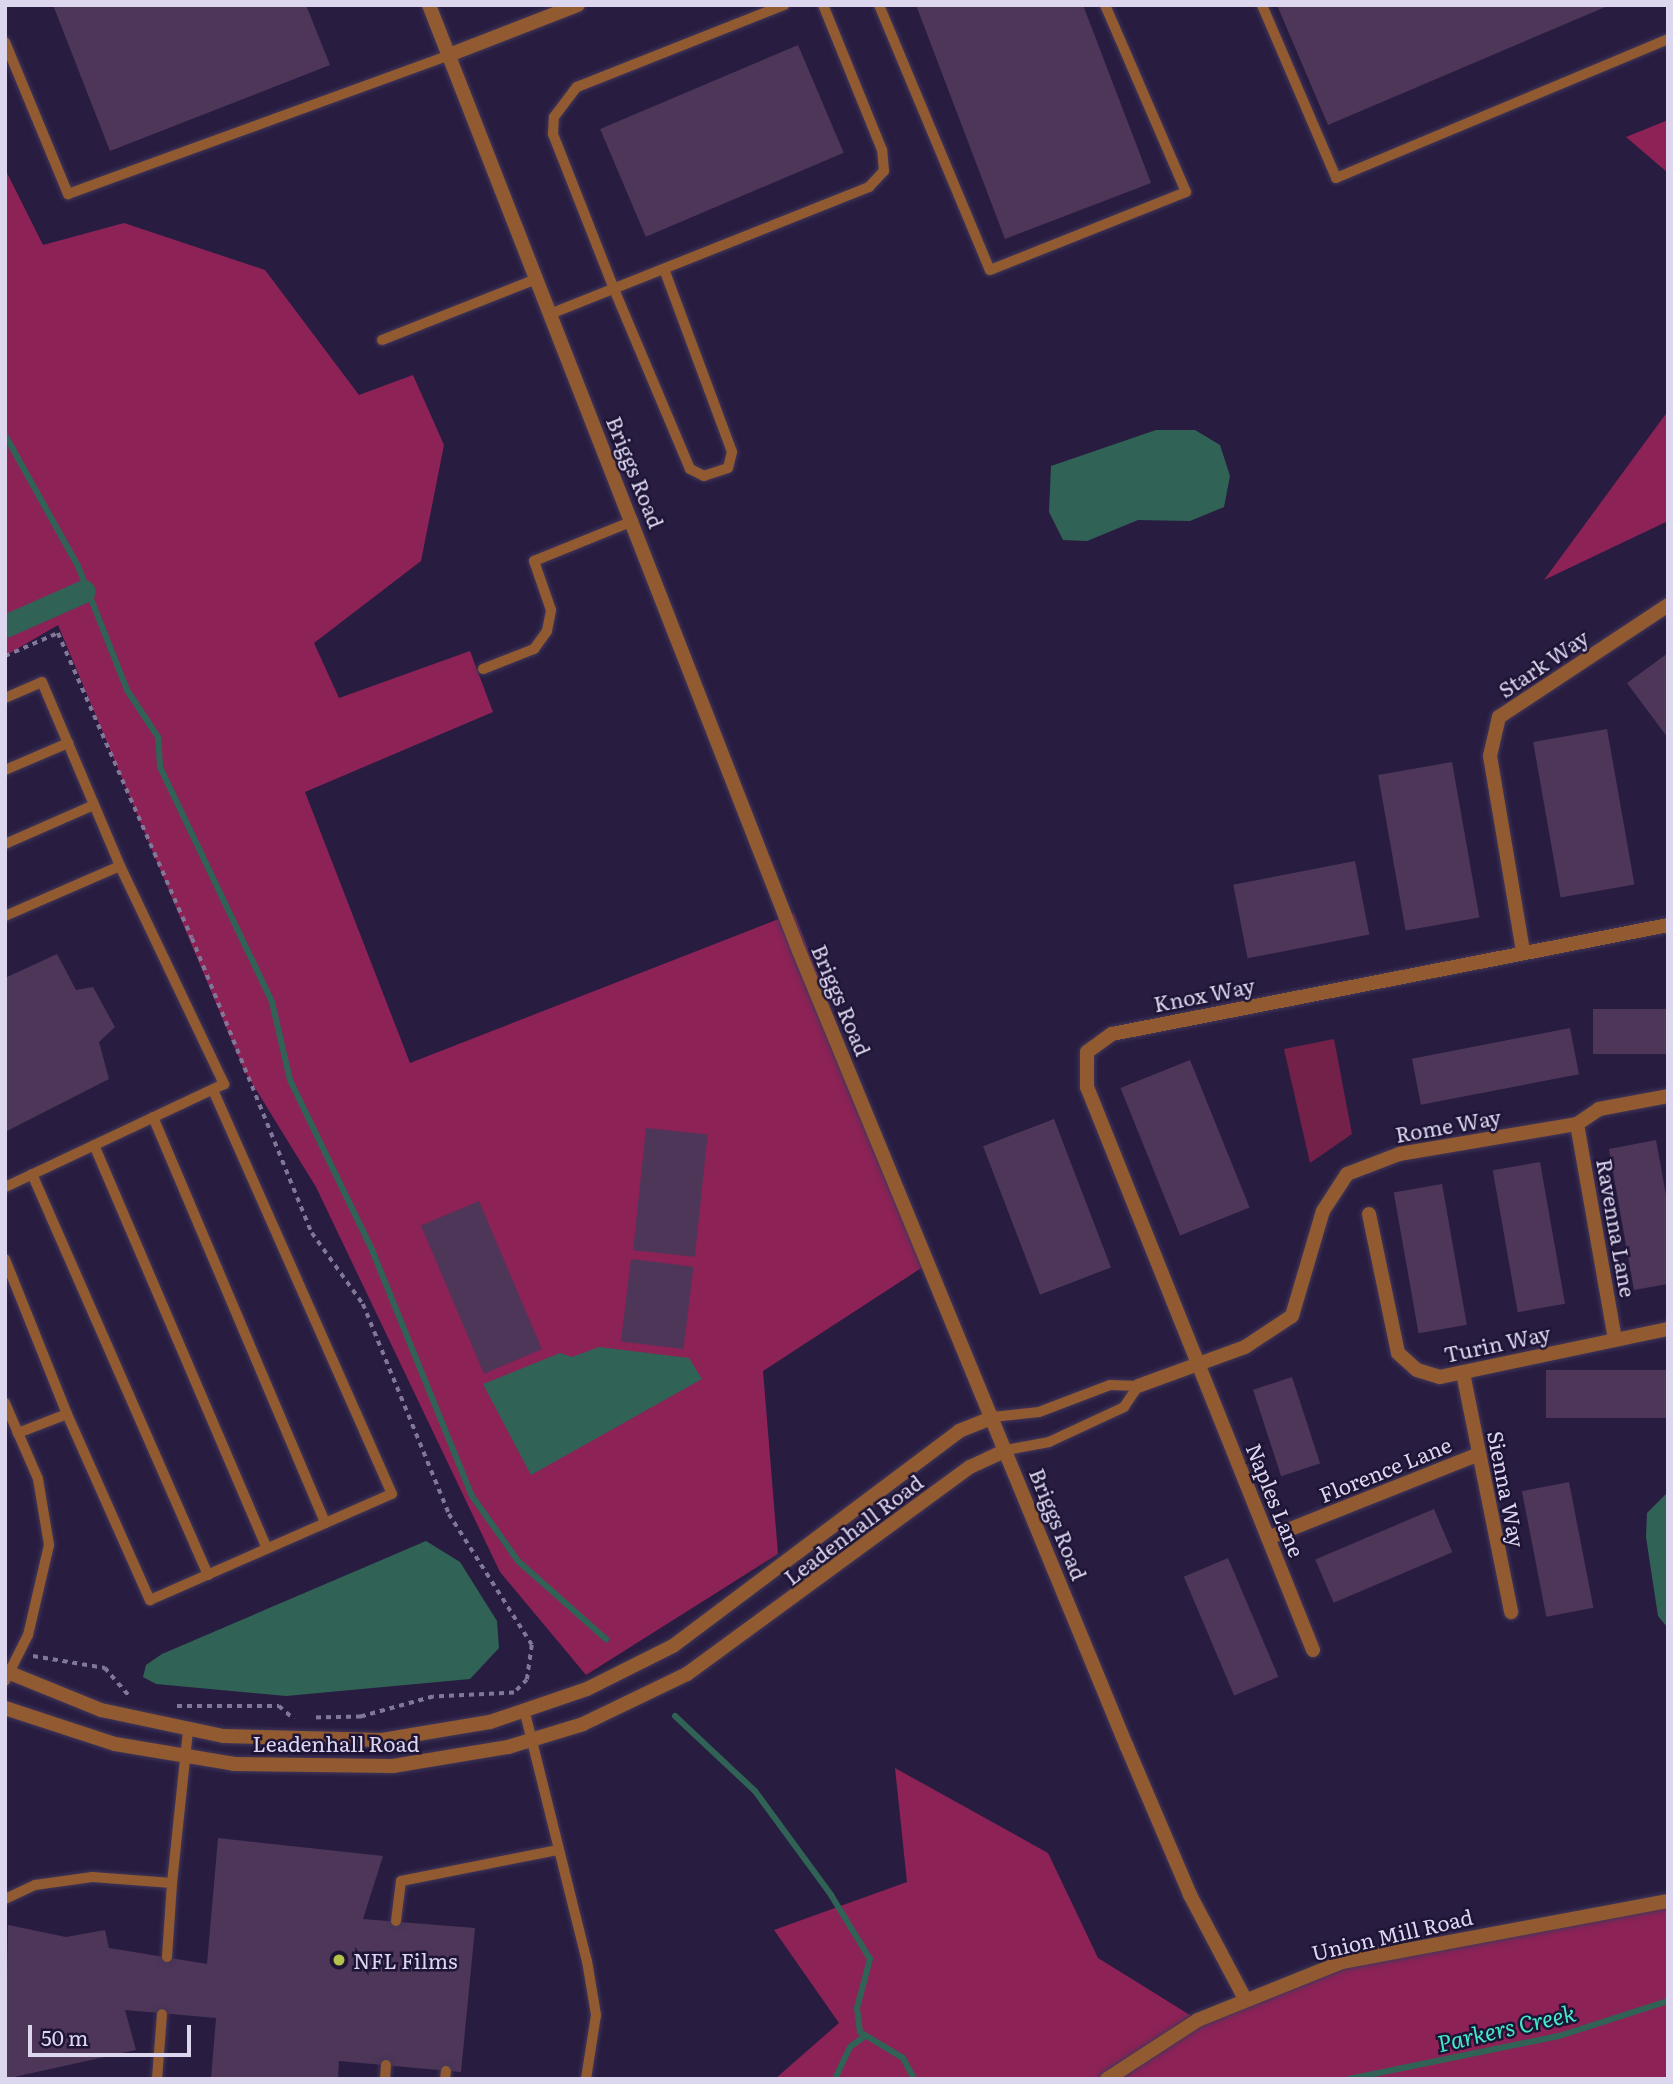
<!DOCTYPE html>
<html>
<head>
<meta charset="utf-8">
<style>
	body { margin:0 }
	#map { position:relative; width:1673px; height:2084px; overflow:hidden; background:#281d41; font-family:Literata,serif }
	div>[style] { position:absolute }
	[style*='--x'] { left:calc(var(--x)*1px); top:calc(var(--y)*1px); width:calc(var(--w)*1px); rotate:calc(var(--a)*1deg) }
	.green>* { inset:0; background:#742149 }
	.forest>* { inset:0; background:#8c2256 }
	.water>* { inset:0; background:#306356 }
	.stream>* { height:6px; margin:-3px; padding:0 3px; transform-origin:3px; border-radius:3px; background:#306356 }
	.canal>* { height:23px; margin:-11.5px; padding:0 11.5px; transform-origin:11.5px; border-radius:11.5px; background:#306356 }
	.building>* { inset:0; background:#4d3658; transform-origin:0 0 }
	.path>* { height:3.5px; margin-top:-1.75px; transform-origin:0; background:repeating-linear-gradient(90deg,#807896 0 5px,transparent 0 10px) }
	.roads { filter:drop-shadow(0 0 2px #413759) drop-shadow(0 0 2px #413759) }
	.service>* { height:10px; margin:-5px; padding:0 5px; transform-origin:5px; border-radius:5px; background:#925a30 }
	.minor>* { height:14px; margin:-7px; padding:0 7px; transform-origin:7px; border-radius:7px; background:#925a30 }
	.tertiary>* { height:14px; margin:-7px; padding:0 7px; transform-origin:7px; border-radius:7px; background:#925a30 }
	.dots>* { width:19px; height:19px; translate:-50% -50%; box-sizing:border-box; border:4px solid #1e1436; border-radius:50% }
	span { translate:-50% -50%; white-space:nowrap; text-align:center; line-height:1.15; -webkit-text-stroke:5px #1e1436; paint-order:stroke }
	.street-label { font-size:21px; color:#dcd7ee }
	.poi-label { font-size:21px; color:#dcd7ee }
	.left { translate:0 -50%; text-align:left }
	.water-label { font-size:23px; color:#44e9c6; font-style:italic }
	.frame { position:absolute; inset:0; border:7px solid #dcd7ee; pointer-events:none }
	.scale { position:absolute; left:28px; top:2025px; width:163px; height:32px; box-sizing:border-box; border:4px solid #dcd7ee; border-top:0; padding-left:9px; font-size:21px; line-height:24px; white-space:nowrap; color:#dcd7ee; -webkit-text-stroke:5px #1e1436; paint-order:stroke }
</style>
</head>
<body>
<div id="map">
	<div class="green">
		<i style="clip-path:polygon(1334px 1039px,1352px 1134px,1310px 1163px,1284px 1049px)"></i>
	</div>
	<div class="forest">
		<i style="clip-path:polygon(1668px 120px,1668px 173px,1626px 137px)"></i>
		<i style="clip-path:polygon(5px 169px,43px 245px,124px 223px,265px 270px,359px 395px,413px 375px,444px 445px,421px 561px,314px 643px,339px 698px,470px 651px,493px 712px,305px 792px,410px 1063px,794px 913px,929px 1263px,763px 1371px,778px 1554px,586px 1675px,500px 1572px,316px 1187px,244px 1070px,58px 625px,5px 656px)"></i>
		<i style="clip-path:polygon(1668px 411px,1668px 521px,1544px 580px)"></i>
		<i style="clip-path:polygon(895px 1768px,1048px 1853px,1098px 1958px,1198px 2020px,1288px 1979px,1668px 1907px,1668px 2079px,775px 2079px,839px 2023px,774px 1930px,907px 1882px)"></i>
	</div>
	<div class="water">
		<i style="clip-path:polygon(1156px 430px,1195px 430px,1220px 445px,1230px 476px,1224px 507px,1190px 521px,1138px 520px,1087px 541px,1063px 540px,1049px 512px,1051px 466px)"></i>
		<i style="clip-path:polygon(599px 1347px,689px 1358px,702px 1379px,531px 1475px,483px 1384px,560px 1353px,572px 1357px)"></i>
		<i style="clip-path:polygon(1668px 1492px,1668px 1628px,1658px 1616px,1646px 1537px,1647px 1513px)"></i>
		<i style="clip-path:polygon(426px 1541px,460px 1562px,497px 1621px,499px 1648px,470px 1679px,286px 1696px,156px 1684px,143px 1677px,146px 1665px,162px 1654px)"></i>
	</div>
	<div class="stream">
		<i style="--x:5;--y:435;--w:150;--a:60.9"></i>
		<i style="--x:78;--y:566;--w:133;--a:68.4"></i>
		<i style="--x:127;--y:690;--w:56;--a:56.6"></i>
		<i style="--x:158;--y:737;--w:30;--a:86"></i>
		<i style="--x:160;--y:767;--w:260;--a:64.5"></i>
		<i style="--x:272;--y:1002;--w:80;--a:77"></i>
		<i style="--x:290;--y:1080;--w:189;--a:64.2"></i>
		<i style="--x:372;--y:1250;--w:266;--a:67.9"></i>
		<i style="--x:472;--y:1496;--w:80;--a:54.7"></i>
		<i style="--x:518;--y:1561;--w:118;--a:41.6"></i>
		<i style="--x:675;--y:1716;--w:110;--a:43.2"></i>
		<i style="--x:755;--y:1791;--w:129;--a:53.8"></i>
		<i style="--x:831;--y:1895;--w:75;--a:58.6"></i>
		<i style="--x:870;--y:1959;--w:51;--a:104.9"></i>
		<i style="--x:857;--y:2008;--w:24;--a:83"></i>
		<i style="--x:860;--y:2032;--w:50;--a:31.2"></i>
		<i style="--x:903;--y:2058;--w:24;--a:62"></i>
		<i style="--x:835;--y:2079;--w:35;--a:-65"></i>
		<i style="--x:850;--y:2047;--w:17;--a:-36"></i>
		<i style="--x:1349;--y:2079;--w:214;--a:-11.6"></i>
		<i style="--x:1559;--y:2036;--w:114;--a:-17.8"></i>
	</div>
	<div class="canal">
		<i style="--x:5;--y:626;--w:86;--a:-23.9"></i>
	</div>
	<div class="building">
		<i style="clip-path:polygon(53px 5px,306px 5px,330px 65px,110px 151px)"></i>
		<i style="clip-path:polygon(916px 5px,1083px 5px,1151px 183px,1005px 239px)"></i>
		<i style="clip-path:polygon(1277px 5px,1610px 5px,1328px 125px)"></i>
		<i style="left:798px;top:45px;width:117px;height:215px;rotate:67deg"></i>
		<i style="clip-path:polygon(1668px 653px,1668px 738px,1627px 683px)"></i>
		<i style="left:1607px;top:729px;width:158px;height:75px;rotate:80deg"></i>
		<i style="left:1452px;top:762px;width:158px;height:75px;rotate:80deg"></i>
		<i style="left:1355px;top:861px;width:75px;height:124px;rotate:79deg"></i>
		<i style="clip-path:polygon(57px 954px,76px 990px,93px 987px,115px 1027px,99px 1042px,109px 1079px,5px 1132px,5px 978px)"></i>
		<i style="left:1668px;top:1009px;width:45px;height:75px;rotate:90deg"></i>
		<i style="left:1570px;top:1028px;width:47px;height:161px;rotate:79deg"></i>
		<i style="left:1190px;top:1060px;width:159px;height:75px;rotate:68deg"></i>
		<i style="left:1054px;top:1119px;width:159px;height:76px;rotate:69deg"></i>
		<i style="left:646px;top:1128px;width:62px;height:123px;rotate:6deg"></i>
		<i style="clip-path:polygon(1656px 1140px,1668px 1206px,1668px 1284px,1634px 1290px,1609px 1149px)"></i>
		<i style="left:1540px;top:1162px;width:144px;height:48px;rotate:80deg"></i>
		<i style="left:1442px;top:1184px;width:143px;height:49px;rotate:80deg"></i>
		<i style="left:479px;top:1201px;width:161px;height:63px;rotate:67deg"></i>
		<i style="left:631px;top:1259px;width:63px;height:83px;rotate:7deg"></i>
		<i style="left:1668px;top:1370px;width:48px;height:122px;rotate:90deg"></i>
		<i style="left:1292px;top:1377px;width:91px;height:41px;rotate:72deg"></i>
		<i style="left:1569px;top:1482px;width:128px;height:48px;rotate:79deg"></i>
		<i style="left:1434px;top:1509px;width:47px;height:129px;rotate:67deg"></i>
		<i style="left:1228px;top:1558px;width:129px;height:48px;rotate:67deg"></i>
		<i style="clip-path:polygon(218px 1838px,383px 1856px,363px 1919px,475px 1928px,461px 2072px,339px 2061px,338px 2079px,211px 2079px,216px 2018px,125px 2010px,136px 2050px,5px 2079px,8px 1925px,66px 1937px,105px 1930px,109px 1948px,207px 1964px)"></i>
	</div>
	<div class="path">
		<i style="--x:5;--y:656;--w:58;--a:-23.5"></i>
		<i style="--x:58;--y:633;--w:333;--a:66.3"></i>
		<i style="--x:192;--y:938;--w:318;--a:67.9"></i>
		<i style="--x:312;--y:1233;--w:87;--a:54.3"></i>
		<i style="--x:363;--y:1304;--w:227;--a:67.7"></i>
		<i style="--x:449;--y:1514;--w:155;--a:57.6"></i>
		<i style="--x:532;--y:1645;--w:35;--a:98"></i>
		<i style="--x:527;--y:1680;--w:18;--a:135"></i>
		<i style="--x:514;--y:1693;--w:81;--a:177.2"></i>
		<i style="--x:433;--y:1697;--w:75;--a:164.5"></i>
		<i style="--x:361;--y:1717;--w:49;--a:178.8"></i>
		<i style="--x:33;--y:1656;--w:73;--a:9.5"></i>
		<i style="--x:105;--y:1668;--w:37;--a:49"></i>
		<i style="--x:177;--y:1706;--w:102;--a:0"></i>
		<i style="--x:279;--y:1706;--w:20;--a:41"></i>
	</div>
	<div class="roads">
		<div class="service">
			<i style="--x:879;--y:5;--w:287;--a:67.3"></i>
			<i style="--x:990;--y:270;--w:211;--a:-21.7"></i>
			<i style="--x:1186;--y:192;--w:204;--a:-113.4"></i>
			<i style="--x:1262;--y:5;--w:188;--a:66.8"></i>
			<i style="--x:1336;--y:178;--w:360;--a:-22.7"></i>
			<i style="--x:5;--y:42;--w:165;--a:67.5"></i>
			<i style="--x:68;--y:194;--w:406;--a:-20"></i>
			<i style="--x:664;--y:269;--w:195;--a:69.6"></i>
			<i style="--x:732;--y:452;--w:16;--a:104"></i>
			<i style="--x:728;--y:468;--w:25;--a:162"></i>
			<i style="--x:704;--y:476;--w:16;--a:-153"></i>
			<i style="--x:690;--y:469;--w:195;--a:-112.9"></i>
			<i style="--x:614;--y:289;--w:167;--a:-111.5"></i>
			<i style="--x:553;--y:134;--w:17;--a:-87"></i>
			<i style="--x:554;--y:117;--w:38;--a:-53"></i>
			<i style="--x:577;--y:87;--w:223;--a:-21.6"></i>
			<i style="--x:550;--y:314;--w:343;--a:-21.7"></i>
			<i style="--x:869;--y:187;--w:22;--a:-47"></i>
			<i style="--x:884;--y:171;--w:21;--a:-95"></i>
			<i style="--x:882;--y:150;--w:157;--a:-112.1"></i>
			<i style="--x:382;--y:340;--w:166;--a:-21.6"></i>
			<i style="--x:483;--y:669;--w:55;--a:-21.4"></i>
			<i style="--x:534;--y:649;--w:22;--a:-54"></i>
			<i style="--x:547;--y:631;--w:21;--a:-79"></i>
			<i style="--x:551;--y:610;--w:52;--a:-109.1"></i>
			<i style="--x:534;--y:561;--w:107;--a:-22"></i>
			<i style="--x:5;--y:698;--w:40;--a:-23.4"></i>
			<i style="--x:42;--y:682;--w:200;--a:67"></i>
			<i style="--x:5;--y:770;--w:69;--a:-23.2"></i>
			<i style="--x:5;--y:844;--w:97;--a:-23.7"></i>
			<i style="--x:5;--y:916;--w:125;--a:-23.5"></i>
			<i style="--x:120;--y:866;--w:242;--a:64.5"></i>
			<i style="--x:224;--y:1084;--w:242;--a:154.8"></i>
			<i style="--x:153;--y:1117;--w:441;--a:67"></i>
			<i style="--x:94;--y:1145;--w:439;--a:66.8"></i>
			<i style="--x:32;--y:1174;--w:438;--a:66.3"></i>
			<i style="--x:5;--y:1259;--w:167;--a:68.2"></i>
			<i style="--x:67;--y:1414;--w:53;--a:158.8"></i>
			<i style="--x:5;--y:1403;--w:83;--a:66.5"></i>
			<i style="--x:38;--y:1479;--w:67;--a:80.5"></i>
			<i style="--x:49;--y:1545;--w:92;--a:103.1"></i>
			<i style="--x:28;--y:1635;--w:51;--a:116.6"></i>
			<i style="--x:67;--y:1414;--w:204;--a:66"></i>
			<i style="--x:150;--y:1600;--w:264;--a:-23.7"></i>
			<i style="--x:392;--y:1494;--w:442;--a:-113.9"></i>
			<i style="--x:993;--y:1417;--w:46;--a:-6.2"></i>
			<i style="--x:1039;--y:1412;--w:76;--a:-20.8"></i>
			<i style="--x:1110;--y:1385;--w:28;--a:2"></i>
			<i style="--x:1006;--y:1450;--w:44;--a:-10.5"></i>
			<i style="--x:1049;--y:1442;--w:83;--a:-25"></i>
			<i style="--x:1124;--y:1407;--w:25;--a:-56"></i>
			<i style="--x:525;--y:1713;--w:256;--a:76"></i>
			<i style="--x:587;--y:1961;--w:55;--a:80.5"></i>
			<i style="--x:596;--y:2015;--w:65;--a:98.9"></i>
			<i style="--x:5;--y:1899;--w:33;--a:-25"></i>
			<i style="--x:35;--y:1885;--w:58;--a:-8"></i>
			<i style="--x:92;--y:1877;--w:80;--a:4.3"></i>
			<i style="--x:172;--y:1883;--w:153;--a:-84"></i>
			<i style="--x:396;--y:1921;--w:40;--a:-82.9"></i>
			<i style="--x:401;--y:1881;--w:159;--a:-11.2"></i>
			<i style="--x:167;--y:1957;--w:74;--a:-86.1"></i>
			<i style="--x:157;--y:2079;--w:65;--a:-85.6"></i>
			<i style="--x:385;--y:2079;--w:14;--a:-86"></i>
			<i style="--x:445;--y:2079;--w:8;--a:-83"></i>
		</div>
		<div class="minor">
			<i style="--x:449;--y:55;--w:138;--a:-21.2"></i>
			<i style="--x:1523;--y:951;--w:198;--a:-99.6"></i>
			<i style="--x:1490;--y:756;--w:40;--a:-77"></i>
			<i style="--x:1499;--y:717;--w:203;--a:-33.5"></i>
			<i style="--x:1577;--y:1124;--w:218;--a:80"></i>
			<i style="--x:1369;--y:1214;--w:142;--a:78.2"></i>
			<i style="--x:1398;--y:1353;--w:25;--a:42"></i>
			<i style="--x:1417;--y:1370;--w:24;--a:17"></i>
			<i style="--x:1440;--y:1377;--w:233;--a:-11.9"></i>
			<i style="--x:1463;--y:1373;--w:244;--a:78.6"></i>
			<i style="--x:1138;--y:1386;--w:114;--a:-20"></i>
			<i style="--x:1245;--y:1347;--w:56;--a:-33.4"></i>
			<i style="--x:1292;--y:1316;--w:109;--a:-73.6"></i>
			<i style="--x:1323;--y:1211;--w:44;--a:-57"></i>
			<i style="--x:1347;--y:1174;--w:56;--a:-21"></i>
			<i style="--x:1399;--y:1154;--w:181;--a:-9.6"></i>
			<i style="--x:1577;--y:1124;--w:27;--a:-34"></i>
			<i style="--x:1599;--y:1109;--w:70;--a:-10.7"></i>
			<i style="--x:1268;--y:1538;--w:227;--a:-21.7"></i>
			<i style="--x:1313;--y:1650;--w:607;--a:-111.87"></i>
			<i style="--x:1087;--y:1087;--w:35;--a:-90"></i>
			<i style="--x:1087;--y:1052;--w:31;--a:-36"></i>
			<i style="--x:1112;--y:1034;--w:567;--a:-11.09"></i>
			<i style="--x:5;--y:1671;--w:104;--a:22.1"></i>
			<i style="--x:101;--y:1710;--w:125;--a:12"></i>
			<i style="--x:223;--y:1736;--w:159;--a:1.4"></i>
			<i style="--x:382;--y:1740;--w:109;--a:-9.5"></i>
			<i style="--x:490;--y:1722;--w:102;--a:-18.8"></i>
			<i style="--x:587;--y:1689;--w:96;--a:-26.6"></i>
			<i style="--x:673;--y:1646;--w:358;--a:-36.9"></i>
			<i style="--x:959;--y:1431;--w:37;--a:-22"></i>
			<i style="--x:5;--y:1708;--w:116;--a:18.1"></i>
			<i style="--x:115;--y:1744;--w:121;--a:9.5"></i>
			<i style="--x:234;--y:1764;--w:159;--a:0.7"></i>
			<i style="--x:393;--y:1766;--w:117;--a:-9.4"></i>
			<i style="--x:508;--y:1747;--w:78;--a:-17"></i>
			<i style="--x:583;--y:1724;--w:115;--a:-25.7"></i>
			<i style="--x:687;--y:1674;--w:351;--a:-36.2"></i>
			<i style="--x:970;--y:1467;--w:40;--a:-25"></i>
		</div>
		<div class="tertiary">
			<i style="--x:429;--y:5;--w:1016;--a:68.64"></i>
			<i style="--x:799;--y:951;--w:861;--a:67.61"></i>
			<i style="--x:1127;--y:1747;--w:161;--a:66.9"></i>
			<i style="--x:1190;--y:1895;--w:118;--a:62.1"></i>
			<i style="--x:1107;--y:2079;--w:108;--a:-33"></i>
			<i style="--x:1198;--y:2020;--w:155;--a:-21.9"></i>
			<i style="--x:1342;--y:1962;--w:332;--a:-10.6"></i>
		</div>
	</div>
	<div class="dots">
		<i style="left:339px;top:1960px;background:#b5c24a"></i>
	</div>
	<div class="street-label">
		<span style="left:636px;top:472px;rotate:68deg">Briggs Road</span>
		<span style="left:1543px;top:663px;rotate:-34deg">Stark Way</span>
		<span style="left:1204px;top:994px;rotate:-11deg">Knox Way</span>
		<span style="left:842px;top:1000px;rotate:67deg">Briggs Road</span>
		<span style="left:1448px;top:1125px;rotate:-10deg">Rome Way</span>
		<span style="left:1617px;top:1228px;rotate:80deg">Ravenna Lane</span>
		<span style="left:1497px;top:1343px;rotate:-12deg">Turin Way</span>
		<span style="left:1385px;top:1469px;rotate:-22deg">Florence Lane</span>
		<span style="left:1507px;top:1489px;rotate:79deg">Sienna Way</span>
		<span style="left:1276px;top:1500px;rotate:68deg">Naples Lane</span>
		<span style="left:1059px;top:1524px;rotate:68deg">Briggs Road</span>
		<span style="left:853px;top:1529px;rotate:-37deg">Leadenhall Road</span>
		<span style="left:336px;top:1743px">Leadenhall Road</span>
		<span style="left:1392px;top:1934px;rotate:-13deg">Union Mill Road</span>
	</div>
	<div class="poi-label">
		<span class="left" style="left:353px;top:1960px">NFL Films</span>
	</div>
	<div class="water-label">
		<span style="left:1506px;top:2027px;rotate:-13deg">Parkers Creek</span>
	</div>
	<div class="frame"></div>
	<div class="scale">50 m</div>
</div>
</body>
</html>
